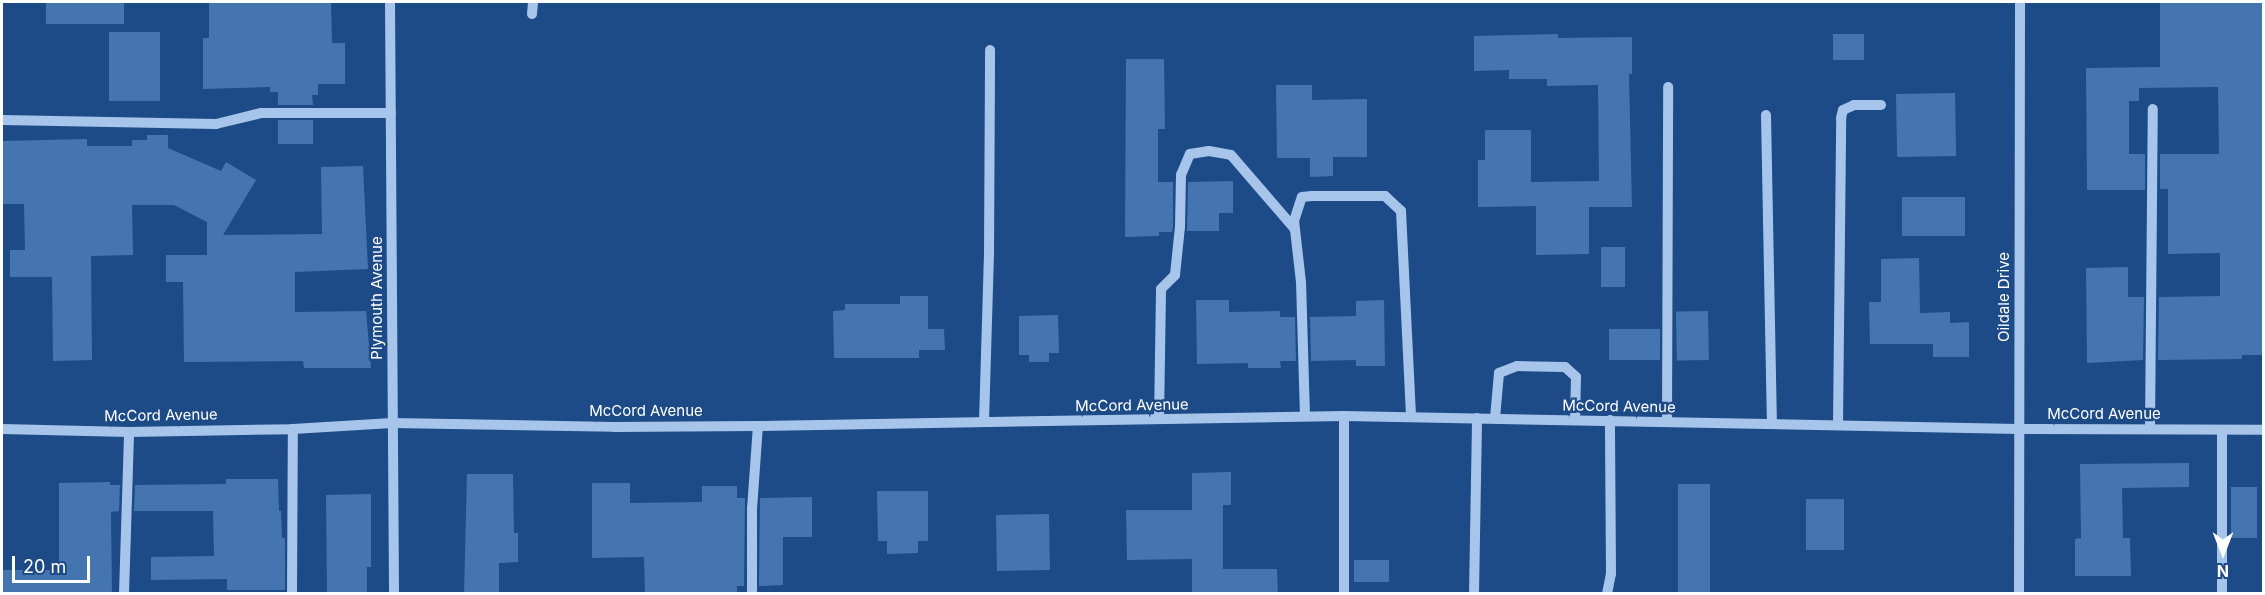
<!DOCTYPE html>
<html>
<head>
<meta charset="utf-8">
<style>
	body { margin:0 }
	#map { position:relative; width:2265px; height:595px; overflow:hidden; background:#1d4b87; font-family:Inter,sans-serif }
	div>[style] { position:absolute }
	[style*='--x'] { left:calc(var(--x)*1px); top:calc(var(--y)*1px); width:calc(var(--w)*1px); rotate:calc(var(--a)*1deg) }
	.building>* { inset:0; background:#4575b0; transform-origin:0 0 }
	.minor>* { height:10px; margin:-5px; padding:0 5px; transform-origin:5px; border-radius:5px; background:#a7c5eb }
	span { translate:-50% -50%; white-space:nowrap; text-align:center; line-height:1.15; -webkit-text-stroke:4.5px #1d4b87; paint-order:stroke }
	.street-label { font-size:15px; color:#fff }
	.frame { position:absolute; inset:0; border:3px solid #fff; pointer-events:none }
	.north { position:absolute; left:2193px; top:523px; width:60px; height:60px; -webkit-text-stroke:4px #1d4b87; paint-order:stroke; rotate:180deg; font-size:16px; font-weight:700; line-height:24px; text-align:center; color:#fff }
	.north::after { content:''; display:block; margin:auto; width:21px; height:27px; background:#fff; clip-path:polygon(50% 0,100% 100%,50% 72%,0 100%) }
	.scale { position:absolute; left:12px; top:556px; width:78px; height:27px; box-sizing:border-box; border:3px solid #fff; border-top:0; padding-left:8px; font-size:18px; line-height:21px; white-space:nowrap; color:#fff; -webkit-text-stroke:4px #1d4b87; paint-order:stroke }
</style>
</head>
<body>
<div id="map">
	<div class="building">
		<i style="left:46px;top:2px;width:78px;height:22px"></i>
		<i style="clip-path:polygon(209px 2px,331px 2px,332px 43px,345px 43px,345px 84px,318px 84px,318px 95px,312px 95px,313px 105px,278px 105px,278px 92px,270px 92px,270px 87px,203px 89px,203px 38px,209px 38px)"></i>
		<i style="clip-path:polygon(2160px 2px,2264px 2px,2262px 355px,2242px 355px,2242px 359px,2158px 360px,2159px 297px,2220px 296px,2220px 253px,2168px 254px,2168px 189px,2160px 189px,2160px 154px,2219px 154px,2218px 87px,2139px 88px,2139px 101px,2129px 101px,2129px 154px,2145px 154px,2145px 190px,2087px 190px,2086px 68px,2160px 67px)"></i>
		<i style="left:109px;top:32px;width:51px;height:69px"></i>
		<i style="clip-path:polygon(1558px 34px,1558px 38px,1632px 37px,1632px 74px,1629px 74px,1632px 207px,1589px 207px,1589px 254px,1536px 255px,1536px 206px,1478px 207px,1478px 160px,1485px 160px,1485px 130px,1531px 130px,1531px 182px,1599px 181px,1598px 85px,1547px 86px,1547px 79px,1509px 79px,1509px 70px,1474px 71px,1474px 36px)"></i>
		<i style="left:1833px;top:34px;width:31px;height:26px"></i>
		<i style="clip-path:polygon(1126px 59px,1164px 59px,1165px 129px,1158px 129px,1158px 182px,1173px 182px,1173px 227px,1172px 232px,1159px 232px,1159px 236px,1125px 237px)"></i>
		<i style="clip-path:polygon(1276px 85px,1312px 85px,1312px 100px,1367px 99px,1367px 157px,1333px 157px,1333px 176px,1310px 177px,1310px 158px,1277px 158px)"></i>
		<i style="left:1955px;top:93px;width:63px;height:59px;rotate:89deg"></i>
		<i style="left:278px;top:120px;width:35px;height:24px"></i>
		<i style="clip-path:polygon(147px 135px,168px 135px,168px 148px,221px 171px,226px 162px,256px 180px,223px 235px,322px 234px,321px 167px,363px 166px,368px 269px,295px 272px,295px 312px,366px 311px,371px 368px,304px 368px,303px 361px,184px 362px,183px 282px,166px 282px,166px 255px,207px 255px,207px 222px,174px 205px,132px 205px,133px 255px,91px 256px,92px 360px,53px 361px,52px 277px,10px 277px,10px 250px,25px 250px,24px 204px,2px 204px,2px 141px,87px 139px,87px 146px,132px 146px,132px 140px,147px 140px)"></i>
		<i style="clip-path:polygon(1233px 181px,1233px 213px,1219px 213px,1219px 231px,1187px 231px,1188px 182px)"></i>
		<i style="left:1965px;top:197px;width:39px;height:63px;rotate:90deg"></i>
		<i style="left:1601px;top:247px;width:24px;height:40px"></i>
		<i style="clip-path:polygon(1919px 258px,1920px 313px,1950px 312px,1950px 323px,1969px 322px,1969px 357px,1933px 357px,1933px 344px,1870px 344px,1869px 302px,1881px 302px,1881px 259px)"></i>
		<i style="clip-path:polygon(2128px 267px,2128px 297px,2144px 297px,2143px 360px,2087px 363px,2086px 268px)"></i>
		<i style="clip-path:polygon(900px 296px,928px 296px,928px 329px,944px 329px,945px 350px,919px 350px,919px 358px,834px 358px,833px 311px,845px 310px,845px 304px,900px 304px)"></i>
		<i style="clip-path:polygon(1196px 300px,1229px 300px,1229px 312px,1280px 311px,1280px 317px,1295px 317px,1296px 361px,1280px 361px,1281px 368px,1248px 368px,1248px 363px,1197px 364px)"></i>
		<i style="clip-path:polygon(1384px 300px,1385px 366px,1356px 366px,1356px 360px,1311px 361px,1310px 317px,1356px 316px,1356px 301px)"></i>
		<i style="left:1708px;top:311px;width:49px;height:32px;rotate:89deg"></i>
		<i style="clip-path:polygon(1058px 315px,1059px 353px,1049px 353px,1049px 362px,1029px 362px,1029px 355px,1019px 355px,1019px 316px)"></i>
		<i style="left:1660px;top:329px;width:31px;height:51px;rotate:90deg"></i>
		<i style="clip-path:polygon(2189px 463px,2189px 487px,2122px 488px,2123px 538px,2130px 538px,2131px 576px,2075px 576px,2075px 539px,2081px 538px,2080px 464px)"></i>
		<i style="clip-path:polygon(1231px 472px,1231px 505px,1223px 505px,1223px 569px,1277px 569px,1278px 594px,1192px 594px,1192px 559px,1127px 560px,1126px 510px,1192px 510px,1192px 473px)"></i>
		<i style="clip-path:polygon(467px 474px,513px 474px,514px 533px,518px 533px,518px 562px,499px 563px,499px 594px,464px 594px)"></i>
		<i style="clip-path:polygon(226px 479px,278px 479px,279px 511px,281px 511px,282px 538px,285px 538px,285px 590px,227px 590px,227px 579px,151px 580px,151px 557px,214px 556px,213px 511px,134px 511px,135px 485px,226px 484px)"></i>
		<i style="clip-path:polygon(110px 482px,110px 485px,120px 485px,119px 511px,111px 512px,112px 594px,2px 594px,2px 570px,59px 570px,59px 483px)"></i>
		<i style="clip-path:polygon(592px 483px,630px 483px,630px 503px,702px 502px,702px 486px,737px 486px,737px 498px,745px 498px,744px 586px,737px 586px,737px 594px,645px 594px,644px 557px,592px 558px)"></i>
		<i style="left:1678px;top:484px;width:32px;height:110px"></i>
		<i style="left:2257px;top:487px;width:51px;height:26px;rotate:90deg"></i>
		<i style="clip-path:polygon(877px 491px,928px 491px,928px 541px,918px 541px,918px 553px,887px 554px,887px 541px,878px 541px)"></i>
		<i style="clip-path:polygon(371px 494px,371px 567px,367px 567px,367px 594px,327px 594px,326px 495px)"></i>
		<i style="clip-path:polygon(812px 497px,812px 537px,783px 537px,783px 585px,759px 586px,760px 498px)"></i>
		<i style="left:1806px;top:499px;width:38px;height:51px"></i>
		<i style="left:1049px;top:514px;width:56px;height:53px;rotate:89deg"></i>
		<i style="left:1389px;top:560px;width:22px;height:35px;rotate:90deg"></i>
	</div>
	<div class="minor">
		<i style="--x:390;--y:2;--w:592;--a:89.61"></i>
		<i style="--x:532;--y:14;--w:12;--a:-85"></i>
		<i style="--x:1766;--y:115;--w:308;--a:88.9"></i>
		<i style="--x:2;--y:120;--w:214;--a:1.1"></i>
		<i style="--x:216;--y:124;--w:46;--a:-13.7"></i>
		<i style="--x:261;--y:113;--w:130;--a:0"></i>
		<i style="--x:1305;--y:416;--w:134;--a:-91.7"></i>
		<i style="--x:1301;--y:282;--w:61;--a:-96.5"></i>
		<i style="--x:1294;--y:221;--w:25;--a:-72"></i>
		<i style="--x:1302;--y:197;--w:10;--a:-6"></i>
		<i style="--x:1312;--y:196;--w:73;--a:0"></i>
		<i style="--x:1385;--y:196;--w:22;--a:43"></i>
		<i style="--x:1401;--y:211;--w:205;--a:87.2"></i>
		<i style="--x:1344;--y:416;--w:178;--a:90"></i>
		<i style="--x:1495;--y:418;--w:45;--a:-84.9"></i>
		<i style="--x:1499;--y:373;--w:19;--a:-21"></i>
		<i style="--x:1517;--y:366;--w:48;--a:1.2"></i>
		<i style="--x:1565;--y:367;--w:15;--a:42"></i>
		<i style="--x:1576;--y:377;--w:43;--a:91.3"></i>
		<i style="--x:1159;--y:419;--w:130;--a:-89.1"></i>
		<i style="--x:1161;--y:289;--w:20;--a:-45"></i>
		<i style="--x:1175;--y:275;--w:48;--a:-84.1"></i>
		<i style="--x:1180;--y:227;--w:52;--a:-88.9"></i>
		<i style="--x:1181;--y:175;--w:23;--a:-67"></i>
		<i style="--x:1190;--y:154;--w:19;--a:-9"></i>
		<i style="--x:1209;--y:151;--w:22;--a:10"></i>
		<i style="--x:1231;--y:155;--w:96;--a:49.2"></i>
		<i style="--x:984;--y:422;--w:167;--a:-88.3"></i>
		<i style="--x:989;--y:255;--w:205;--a:-89.7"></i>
		<i style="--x:1667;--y:422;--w:335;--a:-89.8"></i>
		<i style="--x:1838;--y:425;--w:307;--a:-89.4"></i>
		<i style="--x:1841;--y:118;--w:8;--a:-76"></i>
		<i style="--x:1843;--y:110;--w:12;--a:-24"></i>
		<i style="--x:1854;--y:105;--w:27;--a:0"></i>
		<i style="--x:2;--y:429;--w:127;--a:1.4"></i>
		<i style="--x:129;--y:432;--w:164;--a:-1"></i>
		<i style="--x:293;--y:429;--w:99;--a:-3.5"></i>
		<i style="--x:392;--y:423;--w:222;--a:1"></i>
		<i style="--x:614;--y:427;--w:144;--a:-0.4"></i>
		<i style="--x:758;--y:426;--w:586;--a:-0.98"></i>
		<i style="--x:1344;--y:416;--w:674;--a:1.1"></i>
		<i style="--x:2018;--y:429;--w:246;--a:0.2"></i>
		<i style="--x:2150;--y:429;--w:320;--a:-89.5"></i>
		<i style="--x:2222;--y:430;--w:164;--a:90"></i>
		<i style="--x:124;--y:594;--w:162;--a:-88.2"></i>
		<i style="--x:292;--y:594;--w:165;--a:-89.7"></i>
		<i style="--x:752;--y:594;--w:85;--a:-90"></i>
		<i style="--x:752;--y:509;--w:83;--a:-85.9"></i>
		<i style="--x:1474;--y:594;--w:176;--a:-89"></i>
		<i style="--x:1607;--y:594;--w:20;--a:-79"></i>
		<i style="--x:1611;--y:574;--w:154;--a:-90.4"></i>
		<i style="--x:2019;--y:594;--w:592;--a:-89.9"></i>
	</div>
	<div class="street-label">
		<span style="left:2004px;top:297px;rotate:-90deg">Oildale Drive</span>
		<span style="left:377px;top:298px;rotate:-90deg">Plymouth Avenue</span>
		<span style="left:1132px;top:405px;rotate:-1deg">McCord Avenue</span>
		<span style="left:1619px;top:406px;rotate:1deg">McCord Avenue</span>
		<span style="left:646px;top:411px">McCord Avenue</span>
		<span style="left:2104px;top:414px">McCord Avenue</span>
		<span style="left:161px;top:415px;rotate:-1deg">McCord Avenue</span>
	</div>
	<div class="frame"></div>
	<div class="north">N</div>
	<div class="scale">20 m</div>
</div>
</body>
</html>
